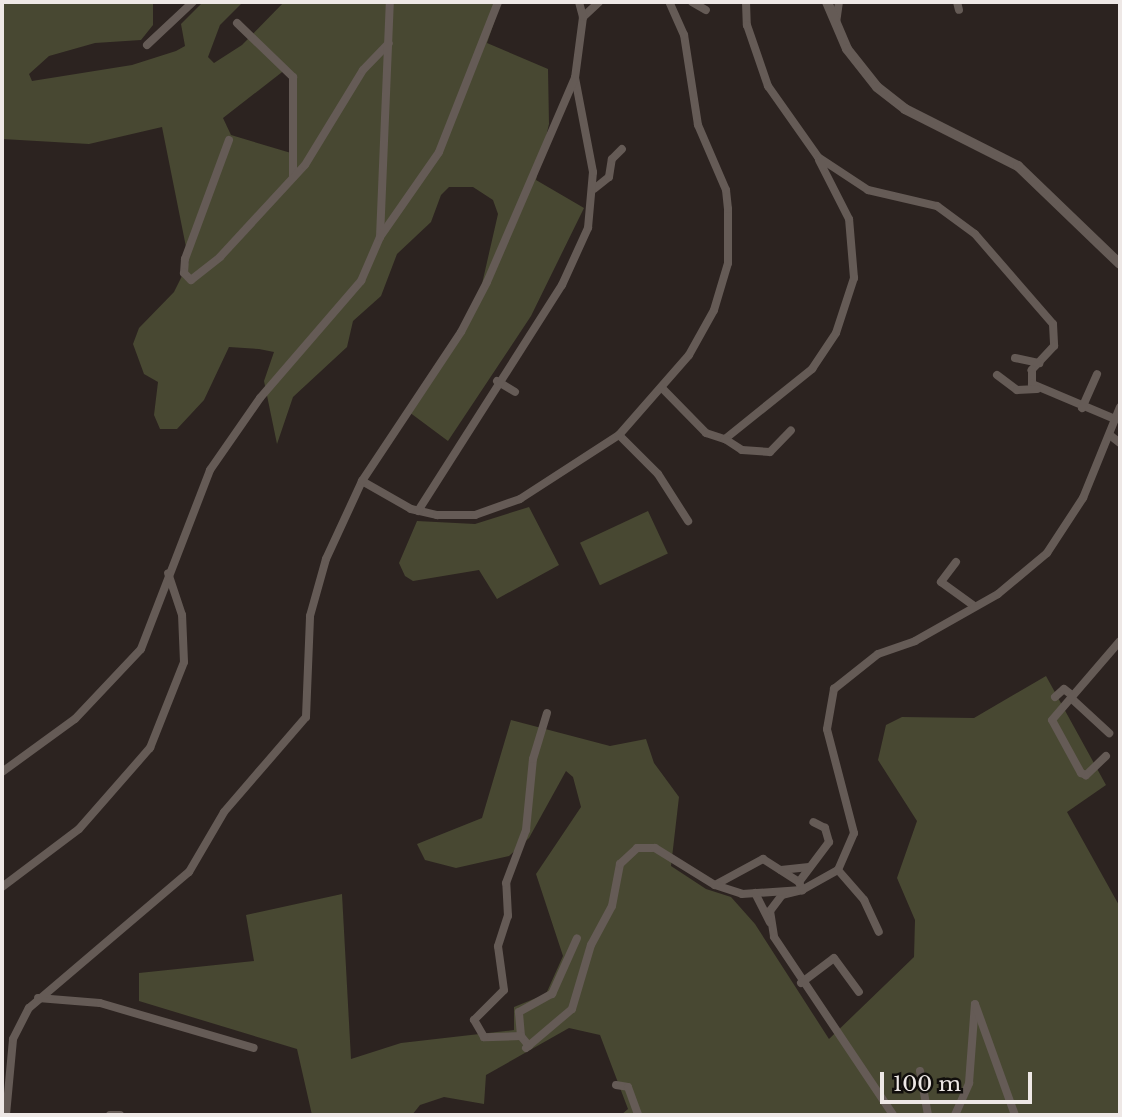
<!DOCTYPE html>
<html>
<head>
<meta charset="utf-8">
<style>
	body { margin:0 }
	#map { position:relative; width:1122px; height:1117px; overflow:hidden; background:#2c2320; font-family:"Libre Baskerville",serif }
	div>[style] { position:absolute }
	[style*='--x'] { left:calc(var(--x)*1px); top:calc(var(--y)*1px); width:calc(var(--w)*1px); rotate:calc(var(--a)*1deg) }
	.green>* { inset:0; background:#484832; transform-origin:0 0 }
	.minor>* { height:8px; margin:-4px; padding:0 4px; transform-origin:4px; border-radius:4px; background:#655b56 }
	.tertiary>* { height:10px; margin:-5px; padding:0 5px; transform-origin:5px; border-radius:5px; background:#655b56 }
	span { translate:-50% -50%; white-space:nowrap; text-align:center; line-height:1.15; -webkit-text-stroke:7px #110e0c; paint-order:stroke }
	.frame { position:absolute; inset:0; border:4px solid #eee8e6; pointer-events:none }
	.scale { position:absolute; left:880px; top:1072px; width:152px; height:32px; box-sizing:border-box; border:4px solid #eee8e6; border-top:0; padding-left:9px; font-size:21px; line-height:24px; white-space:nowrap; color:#eee8e6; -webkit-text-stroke:5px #110e0c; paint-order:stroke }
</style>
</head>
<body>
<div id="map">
	<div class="green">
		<i style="clip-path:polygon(evenodd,2px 2px,153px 2px,153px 25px,141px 40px,95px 43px,49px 56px,29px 74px,32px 81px,132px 65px,176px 51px,185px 46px,181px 24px,203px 2px,243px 2px,220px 25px,208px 57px,214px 63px,242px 45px,284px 2px,501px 2px,487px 43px,548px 69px,549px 124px,536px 180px,584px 208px,531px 316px,448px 441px,409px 412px,479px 297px,498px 214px,493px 200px,473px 187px,449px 187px,441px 195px,431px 222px,397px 254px,381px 296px,353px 321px,347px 347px,293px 397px,277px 444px,264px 381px,274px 352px,259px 349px,229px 347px,204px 400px,177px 429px,160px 429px,154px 415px,158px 382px,144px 374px,133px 344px,139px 328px,174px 292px,189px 262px,162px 127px,89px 144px,2px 139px,2px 2px,286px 69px,292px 77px,291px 153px,231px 135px,223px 118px,286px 69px)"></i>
		<i style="clip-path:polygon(529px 507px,559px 565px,497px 599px,479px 570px,413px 581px,405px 576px,399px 563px,417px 521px,475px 524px)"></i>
		<i style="left:648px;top:511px;width:47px;height:75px;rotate:65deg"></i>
		<i style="clip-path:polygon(1046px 676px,1106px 785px,1067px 812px,1120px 907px,1120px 1115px,621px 1115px,628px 1109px,600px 1035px,569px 1028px,486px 1075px,484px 1104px,444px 1097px,420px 1105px,412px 1115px,312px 1115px,297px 1049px,139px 1001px,139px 973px,254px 961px,246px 915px,342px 894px,351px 1059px,401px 1043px,514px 1030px,514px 1007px,546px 994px,563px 956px,536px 874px,581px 807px,573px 777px,566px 771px,529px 838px,509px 856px,456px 868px,425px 860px,417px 844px,482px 818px,511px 720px,610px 746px,646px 739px,654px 763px,679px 797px,671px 866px,706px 889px,731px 897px,755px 924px,829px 1039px,914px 957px,915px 920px,897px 878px,917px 821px,878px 760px,886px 725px,902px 717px,974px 718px)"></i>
	</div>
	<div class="minor">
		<i style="--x:692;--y:2;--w:16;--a:30"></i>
		<i style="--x:746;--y:2;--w:23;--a:88"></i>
		<i style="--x:747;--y:25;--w:65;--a:71"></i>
		<i style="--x:768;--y:86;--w:87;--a:54.8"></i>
		<i style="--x:818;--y:157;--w:60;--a:33.4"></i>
		<i style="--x:868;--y:190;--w:71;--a:13.1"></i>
		<i style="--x:937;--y:206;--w:47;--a:36.4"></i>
		<i style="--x:975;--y:234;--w:119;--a:49.1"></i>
		<i style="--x:1053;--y:324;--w:22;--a:87"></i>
		<i style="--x:1054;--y:346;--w:33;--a:133"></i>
		<i style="--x:1032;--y:370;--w:14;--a:90"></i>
		<i style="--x:1032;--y:384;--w:90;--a:22.9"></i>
		<i style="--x:957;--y:2;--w:8;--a:76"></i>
		<i style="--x:583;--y:17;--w:22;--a:-43"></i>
		<i style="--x:237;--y:23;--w:78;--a:44"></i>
		<i style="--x:293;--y:77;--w:100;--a:90"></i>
		<i style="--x:836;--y:23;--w:21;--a:-82"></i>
		<i style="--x:147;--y:45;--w:63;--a:-43.1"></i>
		<i style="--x:229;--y:140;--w:127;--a:110.3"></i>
		<i style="--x:185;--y:259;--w:14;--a:94"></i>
		<i style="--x:184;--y:273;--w:10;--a:45"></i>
		<i style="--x:191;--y:280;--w:37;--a:-38"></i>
		<i style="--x:220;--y:257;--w:125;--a:-47.3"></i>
		<i style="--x:305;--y:165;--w:111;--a:-58.6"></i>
		<i style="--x:363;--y:70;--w:37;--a:-46"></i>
		<i style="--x:594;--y:189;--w:19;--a:-39"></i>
		<i style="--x:609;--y:177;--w:18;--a:-81"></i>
		<i style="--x:612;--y:159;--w:14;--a:-45"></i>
		<i style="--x:380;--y:237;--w:235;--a:-87.6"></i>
		<i style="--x:1015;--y:358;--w:25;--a:12"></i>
		<i style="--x:997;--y:375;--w:25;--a:37"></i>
		<i style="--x:1017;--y:390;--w:20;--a:-3"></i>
		<i style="--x:497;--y:381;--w:21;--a:31"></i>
		<i style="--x:662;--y:388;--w:63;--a:45.6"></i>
		<i style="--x:706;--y:433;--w:20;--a:18"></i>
		<i style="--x:725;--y:439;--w:112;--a:-38.8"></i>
		<i style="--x:812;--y:369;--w:43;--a:-56.3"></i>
		<i style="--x:836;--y:333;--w:58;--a:-71.9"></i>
		<i style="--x:854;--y:278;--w:59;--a:-94.8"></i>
		<i style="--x:849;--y:219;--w:66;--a:-117"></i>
		<i style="--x:1082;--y:408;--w:37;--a:-66"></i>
		<i style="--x:619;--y:435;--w:55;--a:45"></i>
		<i style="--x:658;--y:474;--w:56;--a:57.4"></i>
		<i style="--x:1111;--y:436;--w:11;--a:38"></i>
		<i style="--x:725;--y:439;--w:20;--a:33"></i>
		<i style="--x:742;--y:450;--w:28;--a:4"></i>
		<i style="--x:770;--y:452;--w:30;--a:-46"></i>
		<i style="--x:362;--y:481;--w:56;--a:29.7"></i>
		<i style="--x:411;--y:509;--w:27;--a:13"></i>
		<i style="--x:437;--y:515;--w:38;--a:0"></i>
		<i style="--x:475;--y:515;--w:48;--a:-19.6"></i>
		<i style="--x:520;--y:499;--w:118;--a:-32.9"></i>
		<i style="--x:619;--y:435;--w:106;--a:-48.8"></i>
		<i style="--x:689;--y:355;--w:51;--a:-60.9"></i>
		<i style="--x:714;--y:310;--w:49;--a:-73.4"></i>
		<i style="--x:728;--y:263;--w:54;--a:-90"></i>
		<i style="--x:728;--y:209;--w:19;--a:-96"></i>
		<i style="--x:726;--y:190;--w:71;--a:-113.3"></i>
		<i style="--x:698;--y:125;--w:91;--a:-98.8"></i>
		<i style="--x:684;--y:35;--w:36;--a:-114"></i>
		<i style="--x:418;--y:511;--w:268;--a:-57.5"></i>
		<i style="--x:562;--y:285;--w:63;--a:-65.5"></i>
		<i style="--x:588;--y:228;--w:56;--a:-84.9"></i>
		<i style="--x:593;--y:172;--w:96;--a:-100.8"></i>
		<i style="--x:956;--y:562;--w:25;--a:127"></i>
		<i style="--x:941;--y:582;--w:41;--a:36"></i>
		<i style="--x:1055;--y:697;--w:12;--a:-42"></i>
		<i style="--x:1064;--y:689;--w:11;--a:38"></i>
		<i style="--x:1071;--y:698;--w:52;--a:42.6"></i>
		<i style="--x:1106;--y:756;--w:28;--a:136"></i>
		<i style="--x:1086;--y:775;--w:5;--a:-158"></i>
		<i style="--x:1081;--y:773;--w:60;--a:-118.7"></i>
		<i style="--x:1052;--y:720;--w:104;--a:-49.3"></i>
		<i style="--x:2;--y:772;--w:90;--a:-36"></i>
		<i style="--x:75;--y:719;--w:96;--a:-46.7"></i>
		<i style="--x:141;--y:649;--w:192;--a:-68.9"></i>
		<i style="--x:210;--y:470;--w:88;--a:-55.2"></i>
		<i style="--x:260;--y:398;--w:155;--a:-49.2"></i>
		<i style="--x:361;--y:281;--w:48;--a:-66.6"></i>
		<i style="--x:380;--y:237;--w:103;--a:-55.2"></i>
		<i style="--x:439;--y:152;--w:161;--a:-68.5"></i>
		<i style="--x:781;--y:870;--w:28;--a:-6"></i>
		<i style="--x:838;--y:870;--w:40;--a:49"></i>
		<i style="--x:864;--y:900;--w:35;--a:65"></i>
		<i style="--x:799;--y:882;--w:50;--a:-53.1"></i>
		<i style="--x:829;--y:842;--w:15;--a:-106"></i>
		<i style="--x:825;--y:828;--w:13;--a:-153"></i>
		<i style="--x:715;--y:885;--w:55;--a:-28.4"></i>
		<i style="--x:763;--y:859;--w:43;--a:32.6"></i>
		<i style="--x:799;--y:882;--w:9;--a:69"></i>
		<i style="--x:802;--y:890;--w:21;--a:166"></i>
		<i style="--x:782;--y:895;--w:20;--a:127"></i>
		<i style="--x:770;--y:911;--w:26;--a:81"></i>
		<i style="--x:774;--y:937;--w:214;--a:56.2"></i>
		<i style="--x:2;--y:887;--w:96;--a:-37"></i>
		<i style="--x:79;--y:829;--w:108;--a:-48.8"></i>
		<i style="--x:150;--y:748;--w:92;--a:-68.4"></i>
		<i style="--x:184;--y:662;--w:47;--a:-92.4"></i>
		<i style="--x:182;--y:615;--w:44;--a:-108.4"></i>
		<i style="--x:755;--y:893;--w:33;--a:63"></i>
		<i style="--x:801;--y:983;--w:41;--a:-37.1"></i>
		<i style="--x:834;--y:958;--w:42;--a:53.7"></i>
		<i style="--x:38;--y:998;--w:62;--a:4.6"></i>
		<i style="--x:100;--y:1003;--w:160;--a:16.3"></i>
		<i style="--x:521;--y:1036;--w:24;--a:-95"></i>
		<i style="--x:519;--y:1012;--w:38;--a:-29"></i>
		<i style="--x:552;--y:994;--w:61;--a:-65.9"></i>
		<i style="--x:529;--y:1046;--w:13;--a:-129"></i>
		<i style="--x:521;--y:1036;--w:37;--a:178"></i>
		<i style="--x:484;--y:1037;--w:20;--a:-120"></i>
		<i style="--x:474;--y:1020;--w:42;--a:-45"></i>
		<i style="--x:504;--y:990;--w:44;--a:-97.8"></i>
		<i style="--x:498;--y:946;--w:32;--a:-72"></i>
		<i style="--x:508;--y:916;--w:33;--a:-93"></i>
		<i style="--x:506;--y:883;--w:57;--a:-69.3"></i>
		<i style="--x:526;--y:830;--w:71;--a:-84.4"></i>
		<i style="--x:533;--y:759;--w:48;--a:-73.1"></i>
		<i style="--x:526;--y:1048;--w:60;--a:-40.3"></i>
		<i style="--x:572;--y:1009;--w:67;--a:-73.5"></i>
		<i style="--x:591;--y:945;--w:44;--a:-61.7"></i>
		<i style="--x:612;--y:906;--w:43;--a:-79.2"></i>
		<i style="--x:620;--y:864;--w:23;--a:-43"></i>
		<i style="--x:637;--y:848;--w:18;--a:0"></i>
		<i style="--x:655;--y:848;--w:70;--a:31.7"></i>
		<i style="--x:715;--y:885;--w:28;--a:18"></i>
		<i style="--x:742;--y:894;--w:60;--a:-3.8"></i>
		<i style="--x:802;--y:890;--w:41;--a:-29.1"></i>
		<i style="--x:838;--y:870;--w:40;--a:-66.6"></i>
		<i style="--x:854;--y:833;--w:107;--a:-104.6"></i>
		<i style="--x:827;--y:729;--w:41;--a:-80.1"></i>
		<i style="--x:834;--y:689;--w:56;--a:-38.5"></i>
		<i style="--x:878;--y:654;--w:39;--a:-19"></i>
		<i style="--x:915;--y:641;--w:95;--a:-29.5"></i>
		<i style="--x:998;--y:594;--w:64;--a:-39.9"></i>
		<i style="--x:1047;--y:553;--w:66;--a:-56.8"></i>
		<i style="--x:1083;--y:498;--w:98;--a:-67.9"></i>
		<i style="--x:920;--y:1071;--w:45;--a:79.7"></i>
		<i style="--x:616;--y:1085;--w:12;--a:9"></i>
		<i style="--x:628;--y:1087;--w:30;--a:70"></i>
		<i style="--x:6;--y:1115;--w:76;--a:-84.7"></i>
		<i style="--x:13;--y:1039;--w:35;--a:-63"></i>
		<i style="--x:29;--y:1008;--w:210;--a:-40.4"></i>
		<i style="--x:189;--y:872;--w:69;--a:-59.7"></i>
		<i style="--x:224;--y:812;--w:125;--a:-49.2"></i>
		<i style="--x:306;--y:717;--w:101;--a:-87.7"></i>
		<i style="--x:310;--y:616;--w:59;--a:-74.3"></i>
		<i style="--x:326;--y:559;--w:86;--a:-65.2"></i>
		<i style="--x:362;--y:481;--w:179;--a:-56.4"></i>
		<i style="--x:461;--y:332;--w:56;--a:-62.5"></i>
		<i style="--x:487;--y:282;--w:222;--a:-66.7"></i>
		<i style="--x:575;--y:78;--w:62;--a:-82.5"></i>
		<i style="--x:583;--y:17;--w:16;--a:-105"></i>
		<i style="--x:110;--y:1115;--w:10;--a:0"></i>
		<i style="--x:955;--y:1115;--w:35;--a:-66"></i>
		<i style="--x:969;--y:1083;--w:79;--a:-85.7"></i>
		<i style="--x:975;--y:1004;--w:118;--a:70.2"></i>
	</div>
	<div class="tertiary">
		<i style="--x:827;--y:2;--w:51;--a:66.9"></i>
		<i style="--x:847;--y:49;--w:48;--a:51.7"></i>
		<i style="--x:877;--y:87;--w:36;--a:38"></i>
		<i style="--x:905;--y:109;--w:127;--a:26.8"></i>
		<i style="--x:1018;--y:166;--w:141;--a:43.9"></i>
	</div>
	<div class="frame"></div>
	<div class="scale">100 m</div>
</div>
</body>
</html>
